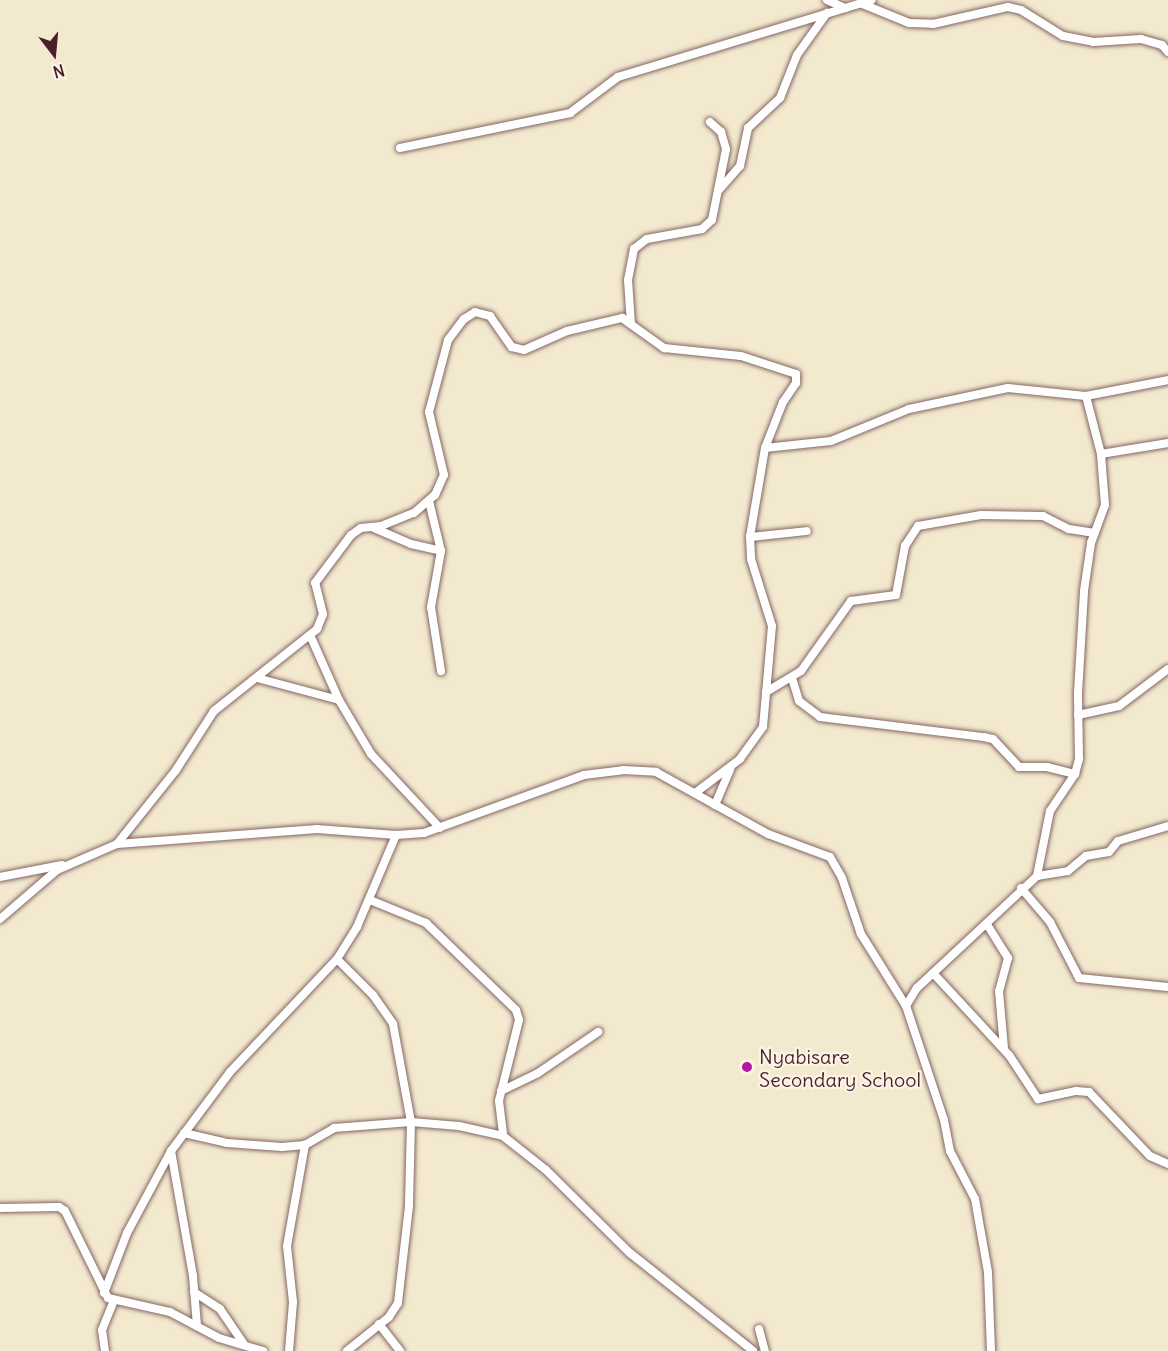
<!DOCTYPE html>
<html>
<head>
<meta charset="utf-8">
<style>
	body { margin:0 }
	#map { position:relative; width:1168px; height:1351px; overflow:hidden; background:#f3e9cf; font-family:Delius,sans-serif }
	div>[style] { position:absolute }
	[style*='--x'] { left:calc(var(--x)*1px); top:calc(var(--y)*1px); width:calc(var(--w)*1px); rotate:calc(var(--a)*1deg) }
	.roads { filter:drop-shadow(0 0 2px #856664) drop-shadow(0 0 2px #856664) }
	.street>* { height:8px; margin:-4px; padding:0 4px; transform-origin:4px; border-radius:4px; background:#fff }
	.dots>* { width:16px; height:16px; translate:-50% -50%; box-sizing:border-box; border:3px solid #fcf5e5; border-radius:50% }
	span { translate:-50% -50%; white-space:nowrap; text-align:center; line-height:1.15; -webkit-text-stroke:4.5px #fcf5e5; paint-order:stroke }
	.poi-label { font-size:20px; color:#4a1f2b }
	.left { translate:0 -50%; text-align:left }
	.north { position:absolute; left:24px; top:24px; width:60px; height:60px; -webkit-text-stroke:4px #fcf5e5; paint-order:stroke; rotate:164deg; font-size:16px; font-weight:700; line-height:24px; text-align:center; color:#4a1f2b }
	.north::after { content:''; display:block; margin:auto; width:21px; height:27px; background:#4a1f2b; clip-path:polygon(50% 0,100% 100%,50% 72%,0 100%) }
</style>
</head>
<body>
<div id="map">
	<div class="roads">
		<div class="street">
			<i style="--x:827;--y:0;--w:20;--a:24"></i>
			<i style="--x:860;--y:3;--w:53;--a:22.2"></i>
			<i style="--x:909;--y:23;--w:24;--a:2"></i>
			<i style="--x:933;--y:24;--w:77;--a:-12.8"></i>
			<i style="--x:1008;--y:7;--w:13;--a:13"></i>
			<i style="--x:1021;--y:10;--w:49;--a:31.8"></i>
			<i style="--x:1063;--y:36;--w:31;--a:11"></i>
			<i style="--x:1093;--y:42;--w:48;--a:-3.6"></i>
			<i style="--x:1141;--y:39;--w:22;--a:16"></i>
			<i style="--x:1162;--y:45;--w:9;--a:49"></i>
			<i style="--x:400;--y:148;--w:174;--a:-11.6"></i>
			<i style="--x:570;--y:113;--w:60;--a:-36.9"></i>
			<i style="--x:618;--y:77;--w:265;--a:-16.9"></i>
			<i style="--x:719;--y:190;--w:32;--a:-49"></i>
			<i style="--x:740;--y:166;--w:39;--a:-78"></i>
			<i style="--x:748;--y:128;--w:44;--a:-43.2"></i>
			<i style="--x:780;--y:98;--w:46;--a:-68.4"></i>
			<i style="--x:797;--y:55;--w:52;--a:-54.5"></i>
			<i style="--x:631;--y:324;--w:44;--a:-93.9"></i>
			<i style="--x:628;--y:280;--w:32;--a:-79"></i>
			<i style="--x:634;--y:249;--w:16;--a:-38"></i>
			<i style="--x:647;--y:239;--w:56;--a:-10.3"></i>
			<i style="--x:702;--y:229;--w:13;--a:-42"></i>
			<i style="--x:712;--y:220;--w:72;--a:-78.8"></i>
			<i style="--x:726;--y:149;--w:18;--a:-106"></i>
			<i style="--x:721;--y:132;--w:15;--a:-138"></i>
			<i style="--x:765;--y:448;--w:66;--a:-6.1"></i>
			<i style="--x:831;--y:441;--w:84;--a:-22.3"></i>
			<i style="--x:909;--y:409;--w:101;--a:-12"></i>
			<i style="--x:1008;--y:388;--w:78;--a:5.9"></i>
			<i style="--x:1086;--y:396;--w:84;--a:-11"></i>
			<i style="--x:1101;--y:454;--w:68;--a:-9.3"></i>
			<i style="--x:429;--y:501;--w:51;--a:76.5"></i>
			<i style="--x:441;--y:551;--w:57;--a:100.1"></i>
			<i style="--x:431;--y:607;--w:65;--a:81.1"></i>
			<i style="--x:374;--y:528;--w:40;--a:23.4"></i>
			<i style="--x:411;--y:544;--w:31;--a:13"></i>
			<i style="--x:750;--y:537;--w:57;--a:-6"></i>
			<i style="--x:310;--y:635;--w:71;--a:66"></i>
			<i style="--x:257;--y:678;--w:85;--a:15"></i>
			<i style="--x:339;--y:700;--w:63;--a:59.3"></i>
			<i style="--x:371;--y:754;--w:101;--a:47"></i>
			<i style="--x:792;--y:678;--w:24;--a:73"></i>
			<i style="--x:799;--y:701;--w:26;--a:37"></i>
			<i style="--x:820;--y:717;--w:165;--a:7"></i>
			<i style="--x:984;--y:737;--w:9;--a:13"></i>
			<i style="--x:993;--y:739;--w:38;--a:47"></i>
			<i style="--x:1019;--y:767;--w:28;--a:0"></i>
			<i style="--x:1047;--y:767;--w:29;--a:14"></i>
			<i style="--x:766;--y:692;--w:41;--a:-31"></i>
			<i style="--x:801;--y:671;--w:86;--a:-54.5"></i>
			<i style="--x:851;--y:601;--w:45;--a:-7.6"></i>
			<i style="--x:896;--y:595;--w:50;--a:-79.6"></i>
			<i style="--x:905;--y:546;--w:24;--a:-57"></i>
			<i style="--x:918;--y:526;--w:64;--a:-9.9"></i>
			<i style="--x:981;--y:515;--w:62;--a:0.9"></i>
			<i style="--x:1043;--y:516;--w:29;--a:27"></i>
			<i style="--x:1069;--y:529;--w:26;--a:9"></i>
			<i style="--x:1078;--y:715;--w:42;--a:-12.4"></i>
			<i style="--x:1119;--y:706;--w:61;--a:-37.1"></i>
			<i style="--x:715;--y:805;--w:39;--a:-67"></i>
			<i style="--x:117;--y:844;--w:201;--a:-4.3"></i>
			<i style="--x:317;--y:829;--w:79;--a:4.3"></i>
			<i style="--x:396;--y:835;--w:28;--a:-4"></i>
			<i style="--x:424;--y:833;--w:170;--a:-19.9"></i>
			<i style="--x:584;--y:775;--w:39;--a:-7"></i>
			<i style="--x:623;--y:770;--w:33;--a:3"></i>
			<i style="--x:656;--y:772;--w:128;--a:29"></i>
			<i style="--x:768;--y:834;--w:66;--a:20.4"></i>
			<i style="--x:830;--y:857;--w:24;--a:60"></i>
			<i style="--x:842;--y:878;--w:59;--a:71.3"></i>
			<i style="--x:861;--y:934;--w:85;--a:58"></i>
			<i style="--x:1037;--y:876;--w:31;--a:-9"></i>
			<i style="--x:1068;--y:871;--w:23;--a:-40"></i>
			<i style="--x:1086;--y:856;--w:23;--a:-10"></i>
			<i style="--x:1109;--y:852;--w:14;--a:-51"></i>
			<i style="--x:1118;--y:841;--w:52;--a:-16.7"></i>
			<i style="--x:0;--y:877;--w:63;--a:-11"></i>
			<i style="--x:1021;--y:888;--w:45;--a:49.5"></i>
			<i style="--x:1050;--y:922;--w:63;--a:62.6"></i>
			<i style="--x:1079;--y:978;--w:89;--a:5.8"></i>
			<i style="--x:370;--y:900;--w:61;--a:22.3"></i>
			<i style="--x:426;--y:923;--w:125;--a:44"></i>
			<i style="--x:516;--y:1010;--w:10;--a:73"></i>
			<i style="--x:519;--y:1020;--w:83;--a:103.9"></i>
			<i style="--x:499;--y:1101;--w:35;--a:83"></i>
			<i style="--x:503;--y:1136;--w:55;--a:38.3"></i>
			<i style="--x:546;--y:1170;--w:118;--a:44.7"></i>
			<i style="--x:630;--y:1253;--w:157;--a:38.5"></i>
			<i style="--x:0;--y:919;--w:75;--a:-40.7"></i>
			<i style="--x:57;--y:870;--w:65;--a:-23.4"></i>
			<i style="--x:117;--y:844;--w:95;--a:-51.4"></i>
			<i style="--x:176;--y:770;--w:70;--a:-57.2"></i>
			<i style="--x:214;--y:711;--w:132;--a:-38.5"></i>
			<i style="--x:317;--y:629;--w:16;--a:-68"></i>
			<i style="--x:323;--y:614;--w:32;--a:-104"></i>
			<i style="--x:315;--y:583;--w:60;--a:-53.1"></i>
			<i style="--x:351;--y:535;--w:12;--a:-35"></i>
			<i style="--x:361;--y:528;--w:20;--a:-6"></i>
			<i style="--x:381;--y:526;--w:35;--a:-22"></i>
			<i style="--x:414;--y:513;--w:28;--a:-41"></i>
			<i style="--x:435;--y:495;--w:22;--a:-66"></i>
			<i style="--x:444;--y:475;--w:65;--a:-103.4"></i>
			<i style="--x:429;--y:412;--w:74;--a:-75.2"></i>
			<i style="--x:448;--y:340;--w:26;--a:-53"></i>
			<i style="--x:464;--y:319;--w:13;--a:-32"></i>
			<i style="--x:475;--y:312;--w:16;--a:15"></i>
			<i style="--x:490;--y:316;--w:38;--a:55"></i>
			<i style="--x:512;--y:347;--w:12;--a:14"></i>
			<i style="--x:524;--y:350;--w:47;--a:-23.8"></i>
			<i style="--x:567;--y:331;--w:57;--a:-13.3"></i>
			<i style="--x:622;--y:318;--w:52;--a:35.5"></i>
			<i style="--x:664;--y:348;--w:77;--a:5.9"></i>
			<i style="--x:741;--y:356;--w:58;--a:18.1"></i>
			<i style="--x:796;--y:374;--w:9;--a:90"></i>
			<i style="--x:796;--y:383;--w:23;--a:124"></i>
			<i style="--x:783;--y:402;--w:49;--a:111.4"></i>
			<i style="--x:765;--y:448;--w:90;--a:99.6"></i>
			<i style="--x:750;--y:537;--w:22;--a:87"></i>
			<i style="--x:751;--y:559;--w:70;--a:72.6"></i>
			<i style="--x:772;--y:626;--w:101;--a:95.1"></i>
			<i style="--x:763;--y:727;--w:39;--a:126"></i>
			<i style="--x:740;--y:759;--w:56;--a:142.9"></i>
			<i style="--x:988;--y:926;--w:38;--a:58"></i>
			<i style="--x:1008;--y:958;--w:34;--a:105"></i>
			<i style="--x:999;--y:991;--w:57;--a:85"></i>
			<i style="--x:337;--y:959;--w:51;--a:45"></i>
			<i style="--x:373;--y:995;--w:35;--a:55"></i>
			<i style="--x:393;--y:1024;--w:100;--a:79.6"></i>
			<i style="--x:411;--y:1122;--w:84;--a:91.4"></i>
			<i style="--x:409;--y:1206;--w:98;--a:96.5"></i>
			<i style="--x:398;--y:1303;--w:17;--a:123"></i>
			<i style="--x:389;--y:1317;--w:54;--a:141"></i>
			<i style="--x:933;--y:973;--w:112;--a:47.2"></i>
			<i style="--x:1009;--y:1055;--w:53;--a:56.6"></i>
			<i style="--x:1038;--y:1099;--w:39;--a:-12"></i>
			<i style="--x:1076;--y:1091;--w:13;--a:4"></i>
			<i style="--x:1089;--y:1092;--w:88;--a:46.4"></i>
			<i style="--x:1150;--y:1156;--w:20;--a:24"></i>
			<i style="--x:501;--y:1091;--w:41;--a:-25.9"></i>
			<i style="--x:538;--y:1073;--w:73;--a:-34.3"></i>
			<i style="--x:184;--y:1133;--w:44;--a:13.1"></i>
			<i style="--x:227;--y:1143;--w:55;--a:4.2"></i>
			<i style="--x:282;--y:1147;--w:23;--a:-5"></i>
			<i style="--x:305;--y:1145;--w:34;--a:-30"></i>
			<i style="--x:334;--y:1128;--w:77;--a:-4.5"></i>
			<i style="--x:411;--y:1122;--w:48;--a:4.8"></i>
			<i style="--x:459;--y:1126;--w:45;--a:12.8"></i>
			<i style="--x:171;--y:1151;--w:127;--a:80"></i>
			<i style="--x:193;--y:1276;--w:50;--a:85.4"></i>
			<i style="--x:0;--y:1208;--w:59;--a:-1"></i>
			<i style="--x:59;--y:1207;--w:7;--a:34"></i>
			<i style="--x:65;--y:1211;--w:97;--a:63.7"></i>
			<i style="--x:108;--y:1298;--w:64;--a:12.7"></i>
			<i style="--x:170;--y:1312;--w:55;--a:28"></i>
			<i style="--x:219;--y:1338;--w:46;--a:16.5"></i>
			<i style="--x:194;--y:1292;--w:31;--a:33"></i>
			<i style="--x:220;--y:1309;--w:42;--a:55.6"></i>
			<i style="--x:104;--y:1293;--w:64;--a:-69"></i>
			<i style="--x:127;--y:1233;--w:93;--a:-61.8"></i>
			<i style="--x:171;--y:1151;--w:99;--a:-53.2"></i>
			<i style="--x:230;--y:1072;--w:156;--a:-46.6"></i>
			<i style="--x:337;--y:959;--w:38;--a:-58"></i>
			<i style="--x:357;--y:927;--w:100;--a:-67"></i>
			<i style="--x:379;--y:1324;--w:34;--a:52"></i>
			<i style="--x:759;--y:1329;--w:23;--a:75"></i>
			<i style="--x:105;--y:1351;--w:21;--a:-98"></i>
			<i style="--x:102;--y:1330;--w:31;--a:-68"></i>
			<i style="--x:289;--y:1351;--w:49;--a:-85.3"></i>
			<i style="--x:293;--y:1302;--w:56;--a:-96.1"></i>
			<i style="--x:287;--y:1246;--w:103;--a:-79.9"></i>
			<i style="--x:991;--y:1351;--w:79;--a:-92.2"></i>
			<i style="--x:988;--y:1272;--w:74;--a:-100.1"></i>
			<i style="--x:975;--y:1199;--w:54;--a:-117.5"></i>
			<i style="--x:950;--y:1151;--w:32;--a:-101"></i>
			<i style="--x:944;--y:1120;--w:120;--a:-108.4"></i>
			<i style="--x:906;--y:1006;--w:21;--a:-59"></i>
			<i style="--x:917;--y:988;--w:164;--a:-43"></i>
			<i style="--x:1037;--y:876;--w:66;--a:-78.7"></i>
			<i style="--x:1050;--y:811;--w:45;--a:-56"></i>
			<i style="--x:1075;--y:774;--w:16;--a:-75"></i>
			<i style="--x:1079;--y:759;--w:66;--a:-90.9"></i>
			<i style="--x:1078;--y:693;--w:102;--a:-86.6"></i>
			<i style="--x:1084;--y:591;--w:49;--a:-81.7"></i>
			<i style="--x:1091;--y:543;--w:40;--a:-69.8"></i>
			<i style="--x:1105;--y:505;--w:51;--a:-94.5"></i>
			<i style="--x:1101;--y:454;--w:60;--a:-104.5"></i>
		</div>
	</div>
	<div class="dots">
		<i style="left:747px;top:1067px;background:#b5179e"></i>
	</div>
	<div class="poi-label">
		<span class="left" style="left:759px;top:1068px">Nyabisare<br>Secondary School</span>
	</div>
	<div class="north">N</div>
</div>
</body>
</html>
